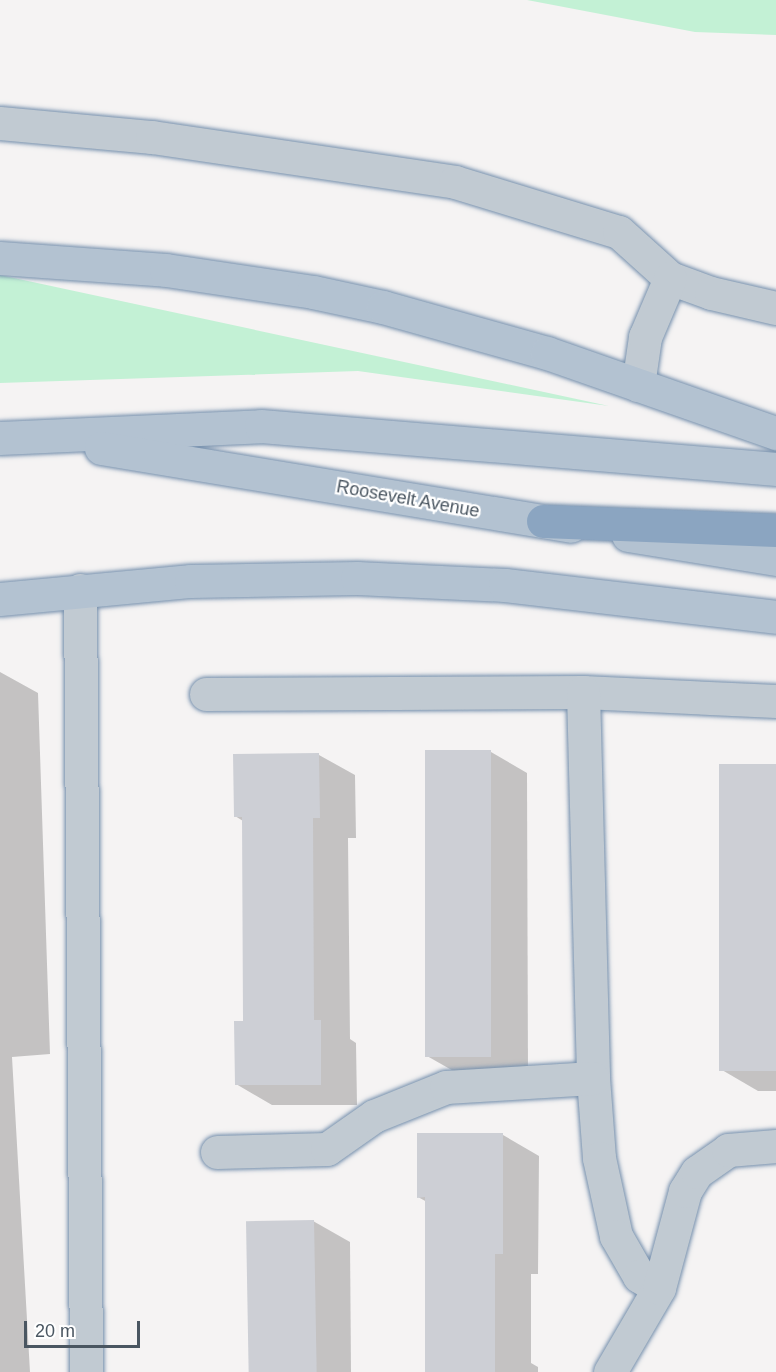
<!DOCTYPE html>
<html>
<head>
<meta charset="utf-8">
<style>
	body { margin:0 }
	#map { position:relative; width:776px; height:1372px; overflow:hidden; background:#f5f3f3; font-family:Arial,sans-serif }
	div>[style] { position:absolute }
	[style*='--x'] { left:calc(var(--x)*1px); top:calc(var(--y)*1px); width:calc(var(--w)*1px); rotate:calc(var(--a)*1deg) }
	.green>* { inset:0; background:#c3f1d5 }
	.shadow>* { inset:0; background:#0003 }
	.building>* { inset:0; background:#cdcfd5; transform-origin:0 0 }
	.roads { filter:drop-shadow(0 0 2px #7690ad) drop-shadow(0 0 2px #7690ad) }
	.minor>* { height:33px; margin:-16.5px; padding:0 16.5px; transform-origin:16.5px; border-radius:16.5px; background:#c1cad2 }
	.major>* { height:33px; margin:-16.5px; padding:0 16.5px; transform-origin:16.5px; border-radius:16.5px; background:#b3c2d1 }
	.highway>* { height:33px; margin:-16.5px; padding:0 16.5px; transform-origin:16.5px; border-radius:16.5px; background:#8ba5c1 }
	span { translate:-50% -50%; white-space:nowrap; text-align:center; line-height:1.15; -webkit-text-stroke:4.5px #fff; paint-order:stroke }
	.street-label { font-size:18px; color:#4a5661 }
	.scale { position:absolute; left:24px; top:1321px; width:116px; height:27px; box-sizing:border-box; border:3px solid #4a5661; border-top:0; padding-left:8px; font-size:18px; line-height:21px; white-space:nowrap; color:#4a5661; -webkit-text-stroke:4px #fff; paint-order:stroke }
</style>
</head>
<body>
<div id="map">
	<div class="green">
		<i style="clip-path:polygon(527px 0,776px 0,776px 35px,695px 32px)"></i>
		<i style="clip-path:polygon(0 275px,609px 406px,358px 371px,0 383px)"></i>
	</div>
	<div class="shadow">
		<i style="clip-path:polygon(0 672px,38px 693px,50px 1054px,12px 1057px,30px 1372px,0 1372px)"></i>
		<i style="clip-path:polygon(491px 752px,527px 773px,528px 1077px,464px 1077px,427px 1056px)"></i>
		<i style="clip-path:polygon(319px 755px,355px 775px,356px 838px,348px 838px,350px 1039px,356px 1043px,357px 1105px,272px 1105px,236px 1084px,244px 1022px,243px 821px,235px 816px)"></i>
		<i style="clip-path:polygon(776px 766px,776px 1091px,758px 1091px,722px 1070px)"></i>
		<i style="clip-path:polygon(503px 1135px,539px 1156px,538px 1274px,531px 1274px,531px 1363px,538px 1367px,538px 1372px,426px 1372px,427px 1202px,418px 1197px)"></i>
		<i style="clip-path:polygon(313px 1221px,350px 1242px,351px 1372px,249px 1372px)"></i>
	</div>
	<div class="building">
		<i style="left:491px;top:750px;width:307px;height:66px;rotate:90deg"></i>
		<i style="clip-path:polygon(319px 753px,320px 818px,313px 818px,314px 1020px,321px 1020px,321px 1085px,235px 1085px,234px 1021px,243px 1021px,242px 817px,234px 817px,233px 754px)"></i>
		<i style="left:776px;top:764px;width:307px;height:57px;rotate:90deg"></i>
		<i style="clip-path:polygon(417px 1133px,503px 1133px,503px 1254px,495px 1254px,495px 1372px,425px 1372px,425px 1197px,417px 1198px)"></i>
		<i style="left:314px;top:1220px;width:152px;height:68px;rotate:89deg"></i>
	</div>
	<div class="roads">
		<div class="minor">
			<i style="--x:0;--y:123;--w:153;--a:5.3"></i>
			<i style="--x:152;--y:137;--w:306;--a:8.4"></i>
			<i style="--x:455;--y:182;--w:171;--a:17"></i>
			<i style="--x:619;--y:232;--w:69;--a:42"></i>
			<i style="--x:670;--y:278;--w:44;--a:20.1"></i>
			<i style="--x:711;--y:293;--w:67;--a:13"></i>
			<i style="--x:638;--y:385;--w:49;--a:-81.7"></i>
			<i style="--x:645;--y:337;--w:64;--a:-67"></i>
			<i style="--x:80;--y:590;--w:782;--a:89.56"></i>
			<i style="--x:583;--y:692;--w:193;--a:2.7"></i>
			<i style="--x:206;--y:694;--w:377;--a:-0.3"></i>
			<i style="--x:583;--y:692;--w:386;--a:88.5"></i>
			<i style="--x:593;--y:1078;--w:80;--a:85.7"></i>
			<i style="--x:599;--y:1158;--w:80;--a:77.7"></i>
			<i style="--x:616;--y:1236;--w:46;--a:60.1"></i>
			<i style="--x:639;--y:1276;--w:23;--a:31"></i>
			<i style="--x:217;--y:1152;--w:110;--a:-1.6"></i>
			<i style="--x:327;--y:1149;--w:57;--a:-35.1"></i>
			<i style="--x:374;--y:1116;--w:78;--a:-21.9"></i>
			<i style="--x:446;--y:1087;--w:147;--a:-3.5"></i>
			<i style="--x:610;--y:1372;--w:97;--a:-59.7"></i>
			<i style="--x:659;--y:1288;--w:100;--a:-75"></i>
			<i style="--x:685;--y:1191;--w:22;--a:-58"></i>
			<i style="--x:697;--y:1172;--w:38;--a:-35"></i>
			<i style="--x:728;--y:1150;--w:48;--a:-4.8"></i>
		</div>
		<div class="major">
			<i style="--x:0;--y:258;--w:166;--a:4.1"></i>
			<i style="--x:166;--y:270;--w:149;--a:8.5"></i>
			<i style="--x:313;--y:292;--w:72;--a:12.1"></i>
			<i style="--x:383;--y:307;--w:170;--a:15.7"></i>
			<i style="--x:547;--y:353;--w:243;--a:19.3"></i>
			<i style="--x:0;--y:438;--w:261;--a:-2.6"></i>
			<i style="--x:261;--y:426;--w:517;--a:4.77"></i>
			<i style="--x:101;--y:448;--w:476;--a:9.4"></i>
			<i style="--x:628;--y:535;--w:150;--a:9.2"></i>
			<i style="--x:0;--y:599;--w:192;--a:-5.4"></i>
			<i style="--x:191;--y:581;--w:166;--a:-1"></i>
			<i style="--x:357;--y:578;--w:148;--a:2.7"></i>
			<i style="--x:505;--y:585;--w:273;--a:6.7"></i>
		</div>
		<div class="highway">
			<i style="--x:543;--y:521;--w:233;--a:2.2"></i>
		</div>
	</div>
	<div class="street-label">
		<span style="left:408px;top:499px;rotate:10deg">Roosevelt Avenue</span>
	</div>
	<div class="scale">20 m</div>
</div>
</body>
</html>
